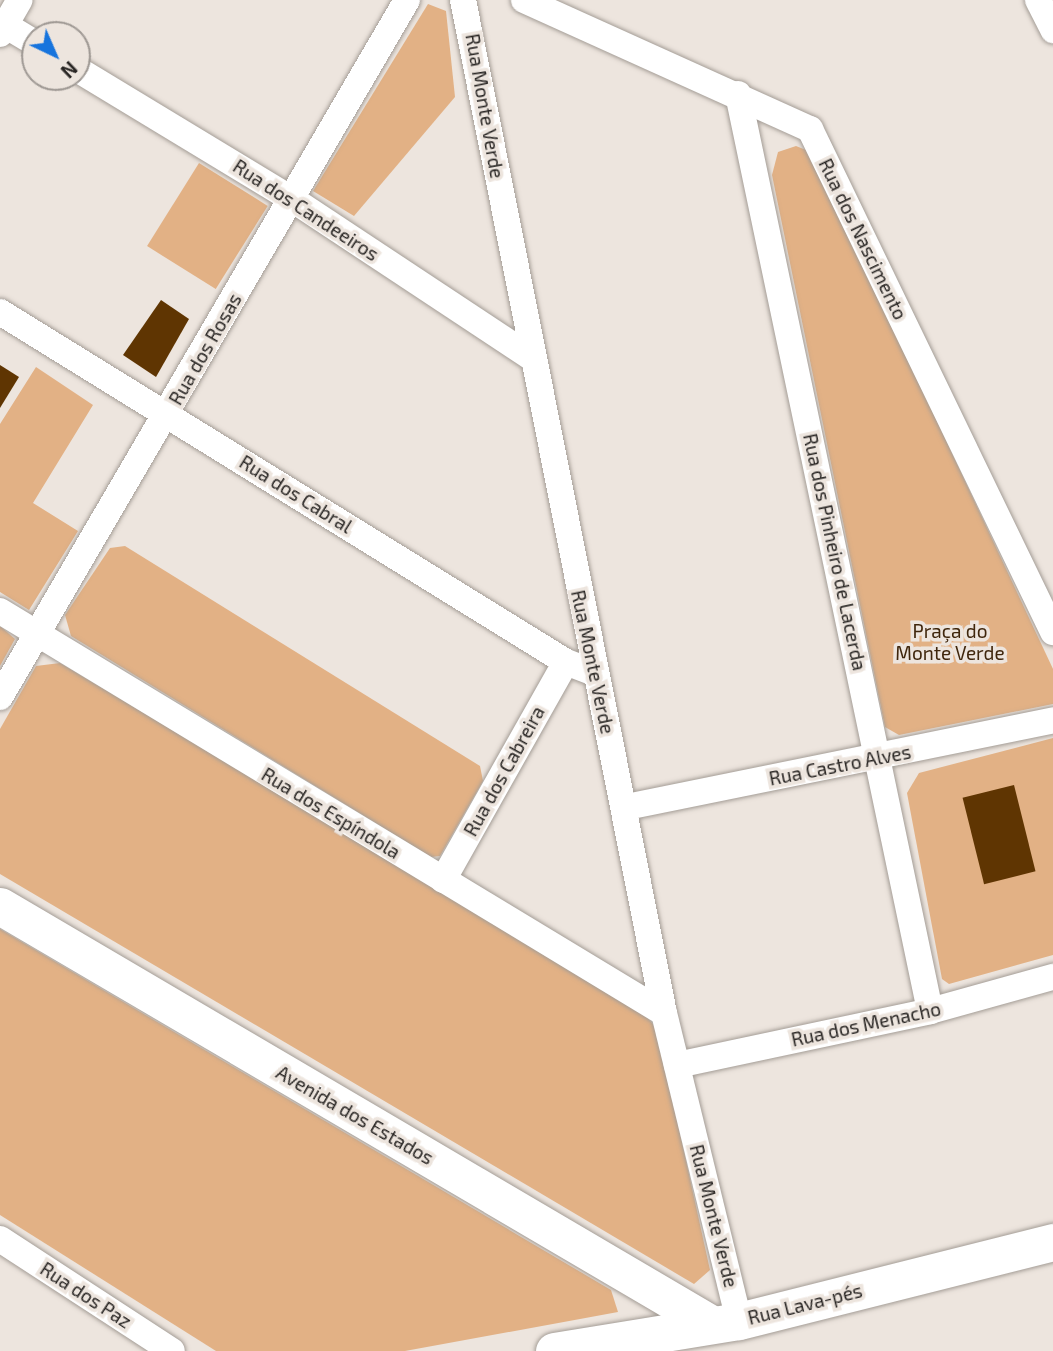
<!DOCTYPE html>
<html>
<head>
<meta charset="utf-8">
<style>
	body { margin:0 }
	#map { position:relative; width:1053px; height:1351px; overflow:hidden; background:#ede5de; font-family:"Exo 2",sans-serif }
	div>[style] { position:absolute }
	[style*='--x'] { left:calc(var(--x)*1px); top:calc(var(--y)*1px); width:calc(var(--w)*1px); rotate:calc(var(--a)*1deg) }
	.green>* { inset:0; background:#e2b185; transform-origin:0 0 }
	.building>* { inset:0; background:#5f3502; transform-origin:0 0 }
	.roads { filter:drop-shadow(0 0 2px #a49d96) drop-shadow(0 0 2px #a49d96) }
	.street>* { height:26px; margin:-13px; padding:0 13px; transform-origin:13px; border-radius:13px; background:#fff }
	.secondary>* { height:37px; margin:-18.5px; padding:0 18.5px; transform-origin:18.5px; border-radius:18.5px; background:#fff }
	span { translate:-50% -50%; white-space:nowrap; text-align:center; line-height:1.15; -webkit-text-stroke:7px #ede5de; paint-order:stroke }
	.street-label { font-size:19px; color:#282523 }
	.park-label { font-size:19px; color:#3f260c }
	.north { position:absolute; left:21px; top:21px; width:70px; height:70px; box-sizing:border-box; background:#ede5de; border:2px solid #9e9893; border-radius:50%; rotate:136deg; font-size:19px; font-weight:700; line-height:28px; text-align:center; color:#282523 }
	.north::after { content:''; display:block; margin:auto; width:24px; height:32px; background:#1774dd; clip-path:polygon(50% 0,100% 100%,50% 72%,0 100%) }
</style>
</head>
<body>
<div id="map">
	<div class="green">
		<i style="clip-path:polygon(428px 4px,446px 11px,455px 97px,354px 216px,313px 191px)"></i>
		<i style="clip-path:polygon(796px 146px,811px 152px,1053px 669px,1053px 704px,899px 735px,885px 727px,772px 175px,778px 152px)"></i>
		<i style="left:199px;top:163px;width:81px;height:98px;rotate:32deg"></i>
		<i style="clip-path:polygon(36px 367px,93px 405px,33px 503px,78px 531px,29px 610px,0 592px,0 424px)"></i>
		<i style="clip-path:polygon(125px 546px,480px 766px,483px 781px,440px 856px,431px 857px,71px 636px,65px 615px,110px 548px)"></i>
		<i style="clip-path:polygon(0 626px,15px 639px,0 666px)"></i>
		<i style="clip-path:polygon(60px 663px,639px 1008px,657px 1029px,710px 1270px,694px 1284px,0 874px,0 729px,36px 666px)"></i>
		<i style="clip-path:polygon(1053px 738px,1053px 955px,949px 984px,942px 979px,907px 793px,919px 773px)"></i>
		<i style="clip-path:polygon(0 929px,611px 1290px,618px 1312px,405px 1351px,216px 1351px,0 1215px)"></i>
	</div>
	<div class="building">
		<i style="clip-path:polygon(161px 300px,189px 319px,156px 377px,123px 355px)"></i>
		<i style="clip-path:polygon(0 365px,19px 377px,0 408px)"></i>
		<i style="left:1014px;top:785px;width:89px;height:53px;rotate:76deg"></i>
	</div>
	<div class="roads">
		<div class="street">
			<i style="--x:463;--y:0;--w:1033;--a:78.78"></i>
			<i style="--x:664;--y:1013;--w:317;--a:76.3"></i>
			<i style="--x:524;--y:0;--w:314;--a:24.3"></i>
			<i style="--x:810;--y:129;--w:559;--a:64.21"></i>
			<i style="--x:1038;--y:0;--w:34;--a:63"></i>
			<i style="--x:0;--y:22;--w:41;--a:31"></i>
			<i style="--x:0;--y:34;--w:39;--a:-60"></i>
			<i style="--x:77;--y:69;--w:251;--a:31.2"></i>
			<i style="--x:292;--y:199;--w:287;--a:33.5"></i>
			<i style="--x:738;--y:94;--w:937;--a:78.17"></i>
			<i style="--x:0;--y:312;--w:665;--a:31.73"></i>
			<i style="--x:566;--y:662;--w:30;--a:21"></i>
			<i style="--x:0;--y:611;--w:776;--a:31.19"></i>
			<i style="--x:0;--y:697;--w:807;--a:-59.72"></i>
			<i style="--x:627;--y:807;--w:435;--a:-11.5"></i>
			<i style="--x:443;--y:880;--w:250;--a:-60.6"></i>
			<i style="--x:677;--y:1065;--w:259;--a:-12"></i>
			<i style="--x:930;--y:1011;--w:128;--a:-15.5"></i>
			<i style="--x:0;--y:1239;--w:205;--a:33.1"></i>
		</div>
		<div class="secondary">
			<i style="--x:0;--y:906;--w:823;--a:30.43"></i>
			<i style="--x:554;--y:1351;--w:187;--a:-9.2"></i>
			<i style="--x:739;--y:1321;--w:324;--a:-14.1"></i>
		</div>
	</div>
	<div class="street-label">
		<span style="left:485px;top:106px;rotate:80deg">Rua Monte Verde</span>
		<span style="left:306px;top:210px;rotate:33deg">Rua dos Candeeiros</span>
		<span style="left:863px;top:239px;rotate:64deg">Rua dos Nascimento</span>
		<span style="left:205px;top:349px;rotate:-60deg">Rua dos Rosas</span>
		<span style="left:296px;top:494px;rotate:32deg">Rua dos Cabral</span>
		<span style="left:835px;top:552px;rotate:78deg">Rua dos Pinheiro de Lacerda</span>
		<span style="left:593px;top:662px;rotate:78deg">Rua Monte Verde</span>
		<span style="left:840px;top:765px;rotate:-11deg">Rua Castro Alves</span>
		<span style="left:504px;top:771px;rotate:-61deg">Rua dos Cabreira</span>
		<span style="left:331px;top:813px;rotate:31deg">Rua dos Espíndola</span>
		<span style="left:866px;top:1024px;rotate:-12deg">Rua dos Menacho</span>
		<span style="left:355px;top:1115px;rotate:30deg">Avenida dos Estados</span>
		<span style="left:714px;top:1216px;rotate:76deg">Rua Monte Verde</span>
		<span style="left:86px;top:1295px;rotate:33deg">Rua dos Paz</span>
		<span style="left:805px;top:1304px;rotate:-14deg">Rua Lava-pés</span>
	</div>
	<div class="park-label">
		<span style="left:950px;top:642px">Praça do<br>Monte Verde</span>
	</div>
	<div class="north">N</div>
</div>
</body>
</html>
